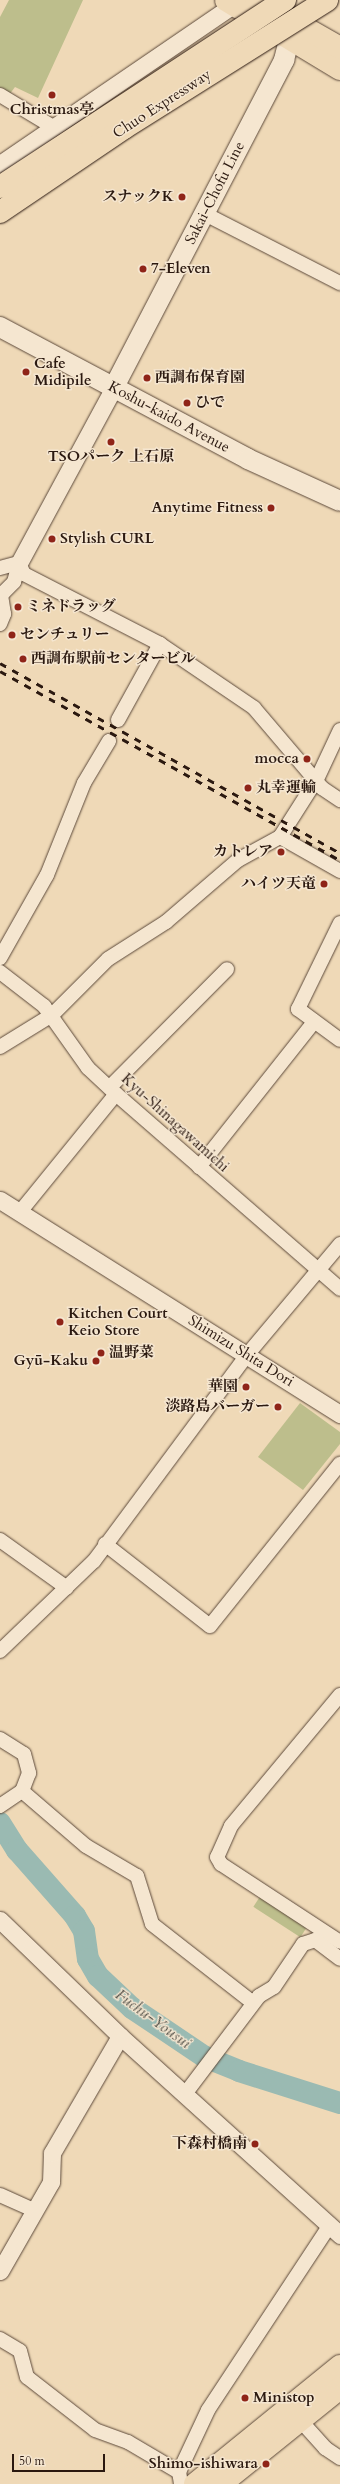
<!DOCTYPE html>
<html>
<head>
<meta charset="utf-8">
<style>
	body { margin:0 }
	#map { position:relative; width:340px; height:2484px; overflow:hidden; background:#efd9b7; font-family:Cardo,"Noto Serif JP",serif }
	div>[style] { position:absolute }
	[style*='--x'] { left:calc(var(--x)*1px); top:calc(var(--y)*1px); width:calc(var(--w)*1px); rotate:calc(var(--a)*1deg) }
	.green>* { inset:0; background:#bdbe8c; transform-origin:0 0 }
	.river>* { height:22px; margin:-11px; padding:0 11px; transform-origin:11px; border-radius:11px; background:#9abab2 }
	.roads { filter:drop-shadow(0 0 1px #5c493a) drop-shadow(0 0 1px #5c493a) }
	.minor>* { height:14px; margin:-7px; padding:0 7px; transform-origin:7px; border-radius:7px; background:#f5e6d0 }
	.tertiary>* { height:17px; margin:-8.5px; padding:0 8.5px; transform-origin:8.5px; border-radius:8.5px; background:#f5e6d0 }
	.secondary>* { height:20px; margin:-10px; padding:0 10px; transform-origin:10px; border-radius:10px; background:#f5e6d0 }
	.primary>* { height:22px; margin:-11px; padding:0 11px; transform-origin:11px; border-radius:11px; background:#efd9b7 }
	.trunk>* { height:22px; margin:-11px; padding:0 11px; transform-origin:11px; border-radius:11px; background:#efd9b7 }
	.rail>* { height:3px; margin-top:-1.5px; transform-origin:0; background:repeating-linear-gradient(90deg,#2b1910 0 7px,transparent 0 14px) }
	.bridges { filter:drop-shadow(0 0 1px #2b1910) drop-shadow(0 0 1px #2b1910) }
	.motorway-bridge>* { height:22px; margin:-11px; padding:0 11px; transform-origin:11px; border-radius:11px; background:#efd9b7 }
	.dots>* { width:11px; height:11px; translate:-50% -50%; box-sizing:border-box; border:2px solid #f5e6d0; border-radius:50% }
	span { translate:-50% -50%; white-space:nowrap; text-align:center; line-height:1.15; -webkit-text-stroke:3px #f5e6d0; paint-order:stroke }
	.street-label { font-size:15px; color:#2b1910 }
	.poi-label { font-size:15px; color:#2b1910; font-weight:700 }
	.right { translate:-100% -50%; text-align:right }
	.left { translate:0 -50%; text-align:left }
	.water-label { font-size:16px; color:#525149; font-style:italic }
	.scale { position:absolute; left:12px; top:2454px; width:93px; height:18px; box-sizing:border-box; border:2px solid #2b1910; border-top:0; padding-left:5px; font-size:12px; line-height:14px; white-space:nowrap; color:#2b1910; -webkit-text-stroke:3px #f5e6d0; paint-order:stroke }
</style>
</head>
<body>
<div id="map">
	<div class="green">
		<i style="clip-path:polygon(9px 0,83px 0,38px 98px,15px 87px,9px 95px,0 89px,0 17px)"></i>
		<i style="clip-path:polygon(300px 1403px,340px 1432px,340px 1444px,303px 1490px,258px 1457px)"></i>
		<i style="left:261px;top:1895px;width:56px;height:14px;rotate:33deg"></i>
	</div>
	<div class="river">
		<i style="--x:0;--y:1823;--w:32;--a:58"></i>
		<i style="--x:17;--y:1850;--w:88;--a:48.7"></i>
		<i style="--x:75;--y:1916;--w:17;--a:59"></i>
		<i style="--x:84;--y:1931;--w:28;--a:82"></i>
		<i style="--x:88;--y:1959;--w:20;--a:60"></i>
		<i style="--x:98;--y:1976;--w:47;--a:43.3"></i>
		<i style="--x:132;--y:2008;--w:88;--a:33.9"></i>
		<i style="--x:205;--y:2057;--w:37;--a:22"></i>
		<i style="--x:239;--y:2071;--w:106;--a:17.6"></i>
	</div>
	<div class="roads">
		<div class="minor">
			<i style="--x:0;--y:95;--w:62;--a:31.1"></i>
			<i style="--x:205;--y:214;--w:152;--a:27.1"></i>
			<i style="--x:19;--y:563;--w:12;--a:66"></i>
			<i style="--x:24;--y:574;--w:153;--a:27.2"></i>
			<i style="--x:160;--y:644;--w:114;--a:34.2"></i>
			<i style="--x:254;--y:708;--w:105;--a:49.6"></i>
			<i style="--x:322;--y:788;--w:22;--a:34"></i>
			<i style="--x:0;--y:568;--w:20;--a:-15"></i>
			<i style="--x:0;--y:596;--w:20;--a:-45"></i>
			<i style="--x:14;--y:582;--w:20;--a:-75"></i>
			<i style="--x:0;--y:624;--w:11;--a:-68"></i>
			<i style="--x:4;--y:614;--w:19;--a:-99"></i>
			<i style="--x:118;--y:720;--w:87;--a:-61.1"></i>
			<i style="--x:280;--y:837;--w:69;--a:29.5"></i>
			<i style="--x:340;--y:923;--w:96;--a:116"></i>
			<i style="--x:298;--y:1009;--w:52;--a:36.4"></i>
			<i style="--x:0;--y:958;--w:95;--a:-60.5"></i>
			<i style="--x:47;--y:875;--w:99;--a:-68.1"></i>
			<i style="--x:84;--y:783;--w:49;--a:-59.2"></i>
			<i style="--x:0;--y:972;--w:56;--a:37.7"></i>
			<i style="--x:44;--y:1006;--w:76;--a:54.6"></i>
			<i style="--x:88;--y:1068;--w:38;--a:43"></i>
			<i style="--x:116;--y:1094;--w:297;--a:41"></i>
			<i style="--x:0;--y:1047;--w:61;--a:-31.6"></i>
			<i style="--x:52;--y:1015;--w:79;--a:-45"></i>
			<i style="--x:108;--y:959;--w:69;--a:-32.5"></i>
			<i style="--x:166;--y:922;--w:95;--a:-40.7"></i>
			<i style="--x:238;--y:860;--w:48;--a:-28.7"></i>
			<i style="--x:280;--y:837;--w:69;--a:-57.5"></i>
			<i style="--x:317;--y:779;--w:54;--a:-64.9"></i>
			<i style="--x:110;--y:1087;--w:166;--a:-45.2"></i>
			<i style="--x:199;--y:1167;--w:185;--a:-51.6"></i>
			<i style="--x:20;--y:1212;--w:152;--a:-50.9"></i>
			<i style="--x:0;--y:1540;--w:82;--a:35.6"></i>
			<i style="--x:105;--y:1544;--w:133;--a:38"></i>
			<i style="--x:210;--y:1626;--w:208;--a:-51.3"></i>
			<i style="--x:0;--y:1651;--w:130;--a:-43.8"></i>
			<i style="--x:94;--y:1561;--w:257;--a:-53.4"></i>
			<i style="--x:247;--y:1355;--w:145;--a:-50"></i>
			<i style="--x:340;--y:1695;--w:170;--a:129.8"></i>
			<i style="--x:231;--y:1826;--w:34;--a:114"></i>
			<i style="--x:217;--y:1857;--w:8;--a:60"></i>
			<i style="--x:221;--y:1864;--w:142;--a:33.2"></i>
			<i style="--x:0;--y:1739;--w:28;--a:32"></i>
			<i style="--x:24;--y:1754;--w:20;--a:75"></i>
			<i style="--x:29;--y:1773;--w:19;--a:111"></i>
			<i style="--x:22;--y:1791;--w:27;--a:146"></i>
			<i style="--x:22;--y:1791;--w:84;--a:40.7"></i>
			<i style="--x:86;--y:1846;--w:59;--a:30.5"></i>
			<i style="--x:137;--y:1876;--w:50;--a:72.6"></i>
			<i style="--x:152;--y:1924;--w:128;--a:38"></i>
			<i style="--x:185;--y:2094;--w:123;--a:-52.9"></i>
			<i style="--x:259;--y:1996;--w:17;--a:-31"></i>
			<i style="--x:274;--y:1987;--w:52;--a:-56"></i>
			<i style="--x:303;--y:1944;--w:13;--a:-18"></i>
			<i style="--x:315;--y:1940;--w:31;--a:37"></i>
			<i style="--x:0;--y:2195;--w:37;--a:24"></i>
			<i style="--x:0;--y:2339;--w:23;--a:31"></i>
			<i style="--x:20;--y:2351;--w:27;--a:75"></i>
			<i style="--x:27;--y:2377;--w:86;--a:37.9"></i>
			<i style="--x:95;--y:2430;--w:35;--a:20"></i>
			<i style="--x:128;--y:2442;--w:59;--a:30.5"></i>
			<i style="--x:300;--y:2420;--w:38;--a:48"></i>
			<i style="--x:325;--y:2448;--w:18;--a:34"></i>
			<i style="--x:181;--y:2484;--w:12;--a:-99"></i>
			<i style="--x:179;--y:2472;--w:68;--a:-64.9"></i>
			<i style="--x:208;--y:2410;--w:222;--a:-56.6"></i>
		</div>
		<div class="tertiary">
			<i style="--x:0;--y:164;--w:282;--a:-34.3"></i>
			<i style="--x:19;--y:563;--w:200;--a:-61.6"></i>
			<i style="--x:0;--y:1200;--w:402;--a:32.2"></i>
			<i style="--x:0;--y:1920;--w:167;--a:44"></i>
			<i style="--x:120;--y:2036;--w:297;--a:42.1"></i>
			<i style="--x:0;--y:2271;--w:103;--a:-60.2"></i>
			<i style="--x:51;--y:2182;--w:29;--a:-88"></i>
			<i style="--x:52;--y:2153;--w:135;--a:-59.8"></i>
		</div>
		<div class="secondary">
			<i style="--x:0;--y:327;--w:281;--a:28"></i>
			<i style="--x:248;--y:459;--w:101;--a:24.5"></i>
			<i style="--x:114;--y:387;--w:369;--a:-62.5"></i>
			<i style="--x:284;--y:60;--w:37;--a:-76"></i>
		</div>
		<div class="primary">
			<i style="--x:195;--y:2484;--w:187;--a:-39.1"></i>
			<i style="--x:221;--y:2484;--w:153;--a:-38.9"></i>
		</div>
		<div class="trunk">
			<i style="--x:226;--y:0;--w:133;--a:31.2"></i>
			<i style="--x:256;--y:0;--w:97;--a:29.7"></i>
		</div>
	</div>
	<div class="rail">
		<i style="--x:0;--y:663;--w:389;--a:29.2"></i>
		<i style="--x:0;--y:671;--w:389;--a:29.1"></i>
	</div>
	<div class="bridges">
		<div class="motorway-bridge">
			<i style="--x:0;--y:187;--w:341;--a:-33.3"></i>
			<i style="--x:0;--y:212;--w:150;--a:-34.1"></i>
			<i style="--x:124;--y:128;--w:240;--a:-32.2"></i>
		</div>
	</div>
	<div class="dots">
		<i style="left:52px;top:95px;background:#8f2418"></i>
		<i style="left:182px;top:197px;background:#8f2418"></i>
		<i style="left:143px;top:269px;background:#8f2418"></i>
		<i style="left:26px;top:372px;background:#8f2418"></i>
		<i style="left:147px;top:378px;background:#8f2418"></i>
		<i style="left:187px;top:403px;background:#8f2418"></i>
		<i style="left:111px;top:442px;background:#8f2418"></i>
		<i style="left:271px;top:508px;background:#8f2418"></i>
		<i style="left:52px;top:539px;background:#8f2418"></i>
		<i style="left:18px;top:607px;background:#8f2418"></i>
		<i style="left:12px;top:635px;background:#8f2418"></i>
		<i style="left:23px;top:659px;background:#8f2418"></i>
		<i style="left:307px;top:759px;background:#8f2418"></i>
		<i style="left:248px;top:788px;background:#8f2418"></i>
		<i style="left:281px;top:852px;background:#8f2418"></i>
		<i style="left:324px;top:884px;background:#8f2418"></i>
		<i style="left:60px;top:1322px;background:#8f2418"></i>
		<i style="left:101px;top:1353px;background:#8f2418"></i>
		<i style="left:96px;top:1361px;background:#8f2418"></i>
		<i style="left:246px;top:1387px;background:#8f2418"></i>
		<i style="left:278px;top:1407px;background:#8f2418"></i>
		<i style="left:255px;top:2144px;background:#8f2418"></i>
		<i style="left:245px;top:2398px;background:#8f2418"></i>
		<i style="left:266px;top:2464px;background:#8f2418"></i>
	</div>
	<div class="street-label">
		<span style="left:162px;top:104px;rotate:-33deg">Chuo Expressway</span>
		<span style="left:215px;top:193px;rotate:-63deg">Sakai-Chofu Line</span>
		<span style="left:169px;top:417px;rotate:28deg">Koshu-kaido Avenue</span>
		<span style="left:175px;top:1123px;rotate:42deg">Kyu-Shinagawamichi</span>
		<span style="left:241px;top:1351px;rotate:32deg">Shimizu Shita Dori</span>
	</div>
	<div class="poi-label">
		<span style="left:52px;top:110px">Christmas亭</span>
		<span class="right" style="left:174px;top:197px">スナックK</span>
		<span class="left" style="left:151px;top:269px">7-Eleven</span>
		<span class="left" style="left:34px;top:372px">Cafe<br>Midipile</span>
		<span class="left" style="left:155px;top:378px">西調布保育園</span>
		<span class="left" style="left:195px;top:403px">ひで</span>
		<span style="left:111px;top:457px">TSOパーク 上石原</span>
		<span class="right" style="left:263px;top:508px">Anytime Fitness</span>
		<span class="left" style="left:60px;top:539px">Stylish CURL</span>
		<span class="left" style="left:26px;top:607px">ミネドラッグ</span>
		<span class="left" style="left:20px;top:635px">センチュリー</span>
		<span class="left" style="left:31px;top:659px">西調布駅前センタービル</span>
		<span class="right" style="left:299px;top:759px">mocca</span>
		<span class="left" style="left:256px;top:788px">丸幸運輸</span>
		<span class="right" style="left:273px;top:852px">カトレア</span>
		<span class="right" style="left:316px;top:884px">ハイツ天竜</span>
		<span class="left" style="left:68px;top:1322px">Kitchen Court<br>Keio Store</span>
		<span class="left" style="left:109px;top:1353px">温野菜</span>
		<span class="right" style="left:88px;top:1361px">Gyū-Kaku</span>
		<span class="right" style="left:238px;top:1387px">華園</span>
		<span class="right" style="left:270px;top:1407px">淡路島バーガー</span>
		<span class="right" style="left:247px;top:2144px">下森村橋南</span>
		<span class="left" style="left:253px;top:2398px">Ministop</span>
		<span class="right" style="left:258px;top:2464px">Shimo-ishiwara</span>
	</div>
	<div class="water-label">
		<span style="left:153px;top:2019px;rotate:36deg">Fuchu-Yousui</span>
	</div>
	<div class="scale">50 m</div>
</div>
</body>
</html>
